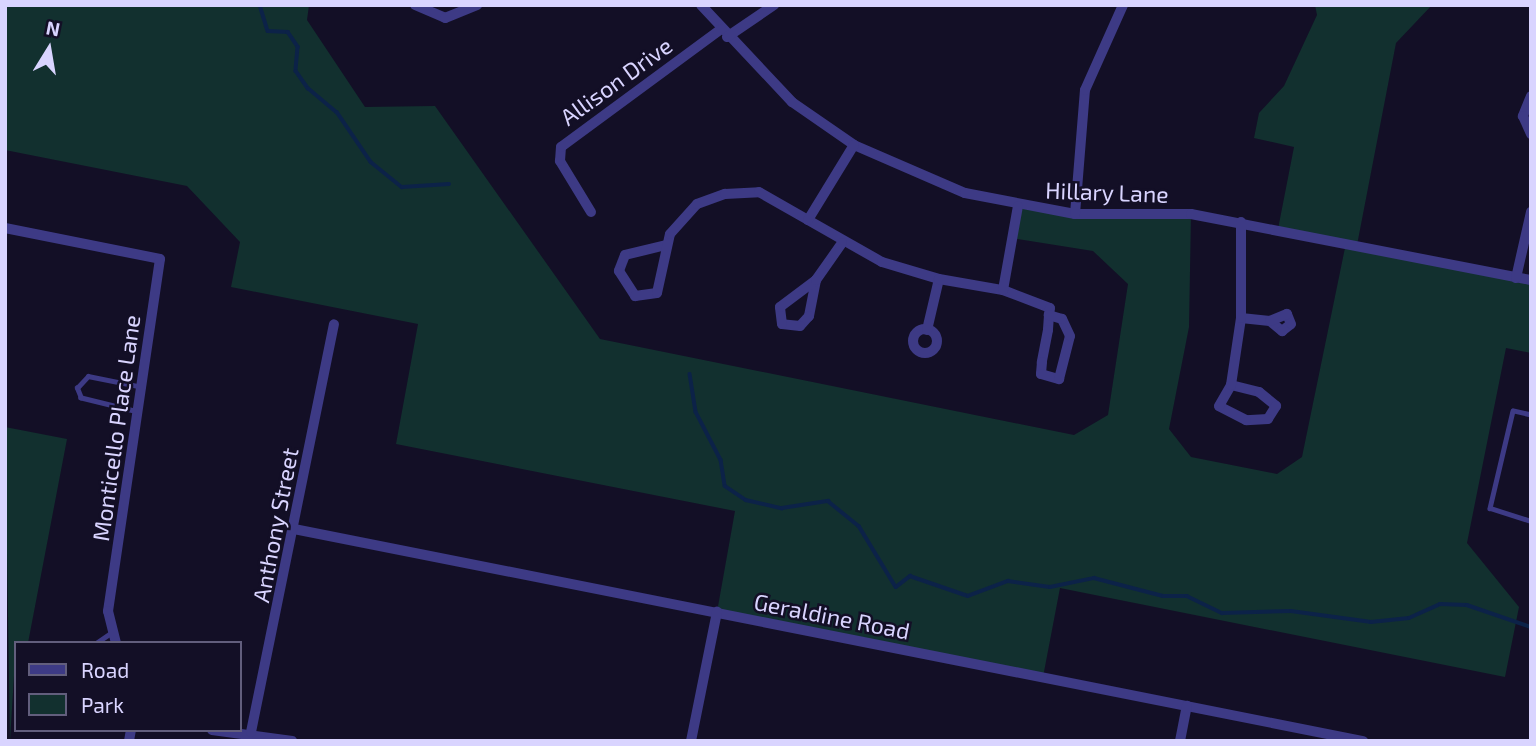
<!DOCTYPE html>
<html>
<head>
<meta charset="utf-8">
<style>
	body { margin:0 }
	#map { position:relative; width:1536px; height:746px; overflow:hidden; background:#130f26; font-family:"Exo 2",sans-serif }
	div>[style] { position:absolute }
	[style*='--x'] { left:calc(var(--x)*1px); top:calc(var(--y)*1px); width:calc(var(--w)*1px); rotate:calc(var(--a)*1deg) }
	.green>* { inset:0; background:#12302f }
	.stream>* { height:3.5px; margin:-1.75px; padding:0 1.75px; transform-origin:1.75px; border-radius:1.75px; background:#0c2248 }
	.service>* { height:4.5px; margin:-2.25px; padding:0 2.25px; transform-origin:2.25px; border-radius:2.25px; background:#3d3a85 }
	.minor>* { height:10px; margin:-5px; padding:0 5px; transform-origin:5px; border-radius:5px; background:#3d3a85 }
	.minor>.ring { margin:-5px; padding:0; box-sizing:content-box; background:none; border:10px solid #3d3a85; border-radius:50% }
	span { translate:-50% -50%; white-space:nowrap; text-align:center; line-height:1.15; -webkit-text-stroke:5px #130f26; paint-order:stroke }
	.street-label { font-size:23px; color:#d9d4ff }
	.frame { position:absolute; inset:0; border:7px solid #d9d4ff; pointer-events:none }
	.legend { position:absolute; left:14px; top:641px; width:228px; height:91px; box-sizing:border-box; background:#130f26; border:2px solid #625e7d; margin:0; padding:9px 12px; list-style:none; font-size:21px; color:#d9d4ff }
	.legend li { display:flex; align-items:center; gap:14px; height:35px }
	.legend b { width:35px; border:2px solid #625e7d }
	.north { position:absolute; left:14px; top:14px; width:70px; height:70px; -webkit-text-stroke:5px #130f26; paint-order:stroke; rotate:11deg; font-size:19px; font-weight:700; line-height:28px; text-align:center; color:#d9d4ff }
	.north::after { content:''; display:block; margin:auto; width:24px; height:32px; background:#d9d4ff; clip-path:polygon(50% 0,100% 100%,50% 72%,0 100%) }
</style>
</head>
<body>
<div id="map">
	<div class="green">
		<i style="clip-path:polygon(5px 5px,309px 5px,307px 20px,365px 107px,435px 106px,600px 339px,1074px 435px,1108px 415px,1128px 284px,1093px 251px,1012px 238px,1018px 206px,1075px 214px,1191px 214px,1189px 327px,1169px 429px,1191px 457px,1277px 474px,1302px 457px,1346px 243px,1278px 229px,1294px 147px,1254px 138px,1259px 113px,1284px 86px,1317px 15px,1315px 5px,1432px 5px,1396px 43px,1357px 245px,1531px 280px,1531px 353px,1506px 348px,1467px 543px,1519px 607px,1505px 677px,1060px 588px,1043px 677px,717px 612px,735px 511px,396px 444px,418px 324px,231px 287px,240px 242px,187px 186px,5px 150px)"></i>
		<i style="clip-path:polygon(5px 427px,67px 439px,28px 643px,16px 643px,10px 741px)"></i>
	</div>
	<div class="stream">
		<i style="--x:260;--y:5;--w:27;--a:73"></i>
		<i style="--x:268;--y:31;--w:20;--a:3"></i>
		<i style="--x:288;--y:32;--w:18;--a:56"></i>
		<i style="--x:298;--y:47;--w:24;--a:95"></i>
		<i style="--x:296;--y:71;--w:21;--a:55"></i>
		<i style="--x:308;--y:88;--w:38;--a:40"></i>
		<i style="--x:337;--y:112;--w:60;--a:55.8"></i>
		<i style="--x:371;--y:162;--w:40;--a:39"></i>
		<i style="--x:402;--y:187;--w:47;--a:-3.7"></i>
		<i style="--x:690;--y:374;--w:38;--a:81"></i>
		<i style="--x:696;--y:412;--w:54;--a:62.5"></i>
		<i style="--x:721;--y:460;--w:26;--a:81"></i>
		<i style="--x:725;--y:486;--w:25;--a:34"></i>
		<i style="--x:746;--y:500;--w:37;--a:13"></i>
		<i style="--x:782;--y:508;--w:47;--a:-8.7"></i>
		<i style="--x:828;--y:501;--w:40;--a:39"></i>
		<i style="--x:859;--y:526;--w:71;--a:58.8"></i>
		<i style="--x:896;--y:587;--w:18;--a:-38"></i>
		<i style="--x:910;--y:576;--w:61;--a:19"></i>
		<i style="--x:968;--y:596;--w:43;--a:-20.6"></i>
		<i style="--x:1008;--y:581;--w:42;--a:8.1"></i>
		<i style="--x:1050;--y:587;--w:45;--a:-11.6"></i>
		<i style="--x:1094;--y:578;--w:71;--a:14.6"></i>
		<i style="--x:1163;--y:596;--w:24;--a:0"></i>
		<i style="--x:1187;--y:596;--w:39;--a:26"></i>
		<i style="--x:1222;--y:613;--w:69;--a:-1.7"></i>
		<i style="--x:1291;--y:611;--w:81;--a:7.8"></i>
		<i style="--x:1371;--y:622;--w:38;--a:-6"></i>
		<i style="--x:1409;--y:618;--w:34;--a:-24"></i>
		<i style="--x:1440;--y:604;--w:27;--a:2"></i>
		<i style="--x:1467;--y:605;--w:68;--a:19"></i>
	</div>
	<div class="service">
		<i style="--x:134;--y:411;--w:55;--a:-166.2"></i>
		<i style="--x:81;--y:398;--w:11;--a:-112"></i>
		<i style="--x:77;--y:388;--w:16;--a:-47"></i>
		<i style="--x:88;--y:376;--w:51;--a:11.3"></i>
		<i style="--x:1531;--y:415;--w:18;--a:-167"></i>
		<i style="--x:1513;--y:411;--w:100;--a:103.3"></i>
		<i style="--x:1490;--y:508;--w:43;--a:17.6"></i>
		<i style="--x:96;--y:643;--w:18;--a:-34"></i>
	</div>
	<div class="minor">
		<i style="--x:415;--y:5;--w:33;--a:23"></i>
		<i style="--x:445;--y:18;--w:35;--a:-22"></i>
		<i style="--x:701;--y:5;--w:133;--a:46.8"></i>
		<i style="--x:792;--y:102;--w:75;--a:34.7"></i>
		<i style="--x:854;--y:145;--w:121;--a:23.4"></i>
		<i style="--x:965;--y:193;--w:112;--a:10.8"></i>
		<i style="--x:1075;--y:214;--w:116;--a:0"></i>
		<i style="--x:1191;--y:214;--w:346;--a:11"></i>
		<i style="--x:727;--y:37;--w:57;--a:-34.2"></i>
		<i style="--x:1531;--y:96;--w:22;--a:112"></i>
		<i style="--x:1523;--y:116;--w:20;--a:66"></i>
		<i style="--x:591;--y:212;--w:60;--a:-121.3"></i>
		<i style="--x:560;--y:161;--w:14;--a:-86"></i>
		<i style="--x:561;--y:147;--w:199;--a:-36.4"></i>
		<i style="--x:1075;--y:214;--w:124;--a:-85.4"></i>
		<i style="--x:1085;--y:90;--w:93;--a:-65.9"></i>
		<i style="--x:808;--y:220;--w:85;--a:29.6"></i>
		<i style="--x:882;--y:262;--w:59;--a:16.6"></i>
		<i style="--x:5;--y:228;--w:158;--a:11.3"></i>
		<i style="--x:160;--y:259;--w:356;--a:98.4"></i>
		<i style="--x:108;--y:611;--w:33;--a:76"></i>
		<i style="--x:666;--y:245;--w:42;--a:166.3"></i>
		<i style="--x:625;--y:255;--w:17;--a:111"></i>
		<i style="--x:619;--y:271;--w:30;--a:57"></i>
		<i style="--x:635;--y:296;--w:22;--a:-8"></i>
		<i style="--x:657;--y:293;--w:60;--a:-77.6"></i>
		<i style="--x:670;--y:234;--w:40;--a:-48"></i>
		<i style="--x:697;--y:204;--w:30;--a:-20"></i>
		<i style="--x:725;--y:194;--w:34;--a:-3"></i>
		<i style="--x:759;--y:192;--w:56;--a:29.7"></i>
		<i style="--x:808;--y:220;--w:88;--a:-58.5"></i>
		<i style="--x:1516;--y:278;--w:68;--a:-77.2"></i>
		<i style="--x:816;--y:280;--w:37;--a:101"></i>
		<i style="--x:809;--y:316;--w:13;--a:132"></i>
		<i style="--x:800;--y:326;--w:18;--a:-174"></i>
		<i style="--x:782;--y:324;--w:17;--a:-97"></i>
		<i style="--x:780;--y:307;--w:45;--a:-36.9"></i>
		<i style="--x:816;--y:280;--w:45;--a:-54.9"></i>
		<i style="--x:1003;--y:290;--w:50;--a:21"></i>
		<i style="--x:1050;--y:308;--w:7;--a:98"></i>
		<i style="--x:1049;--y:315;--w:15;--a:94"></i>
		<i style="--x:1048;--y:330;--w:33;--a:101"></i>
		<i style="--x:1042;--y:362;--w:12;--a:95"></i>
		<i style="--x:1041;--y:374;--w:19;--a:16"></i>
		<i style="--x:1059;--y:379;--w:44;--a:-75.7"></i>
		<i style="--x:1070;--y:336;--w:19;--a:-115"></i>
		<i style="--x:1062;--y:319;--w:14;--a:-163"></i>
		<i style="--x:1241;--y:318;--w:29;--a:6"></i>
		<i style="--x:1270;--y:321;--w:16;--a:40"></i>
		<i style="--x:1282;--y:331;--w:11;--a:-38"></i>
		<i style="--x:1291;--y:324;--w:11;--a:-112"></i>
		<i style="--x:1287;--y:314;--w:18;--a:158"></i>
		<i class="ring" style="left:913px;top:329px;width:14px;height:14px"></i>
		<i style="--x:927;--y:330;--w:52;--a:-76.8"></i>
		<i style="--x:939;--y:279;--w:65;--a:9.8"></i>
		<i style="--x:1003;--y:290;--w:85;--a:-79.9"></i>
		<i style="--x:1231;--y:385;--w:29;--a:14"></i>
		<i style="--x:1259;--y:392;--w:22;--a:39"></i>
		<i style="--x:1276;--y:406;--w:15;--a:122"></i>
		<i style="--x:1268;--y:419;--w:22;--a:177"></i>
		<i style="--x:1246;--y:420;--w:30;--a:-153"></i>
		<i style="--x:1219;--y:406;--w:24;--a:-60"></i>
		<i style="--x:1231;--y:385;--w:68;--a:-81.5"></i>
		<i style="--x:1241;--y:318;--w:96;--a:-90"></i>
		<i style="--x:294;--y:529;--w:1090;--a:11.22"></i>
		<i style="--x:212;--y:730;--w:81;--a:7.8"></i>
		<i style="--x:251;--y:732;--w:416;--a:-78.5"></i>
		<i style="--x:129;--y:741;--w:11;--a:-80"></i>
		<i style="--x:691;--y:741;--w:132;--a:-78.6"></i>
		<i style="--x:1180;--y:741;--w:36;--a:-79"></i>
	</div>
	<div class="street-label">
		<span style="left:616px;top:81px;rotate:-36deg">Allison Drive</span>
		<span style="left:1107px;top:192px;rotate:2deg">Hillary Lane</span>
		<span style="left:116px;top:428px;rotate:-82deg">Monticello Place Lane</span>
		<span style="left:275px;top:525px;rotate:-79deg">Anthony Street</span>
		<span style="left:832px;top:616px;rotate:11deg">Geraldine Road</span>
	</div>
	<div class="frame"></div>
	<ul class="legend">
	<li><b style="height:9px;background:#3d3a85"></b>Road</li>
	<li><b style="height:19px;background:#12302f"></b>Park</li>
	</ul>
	<div class="north">N</div>
</div>
</body>
</html>
